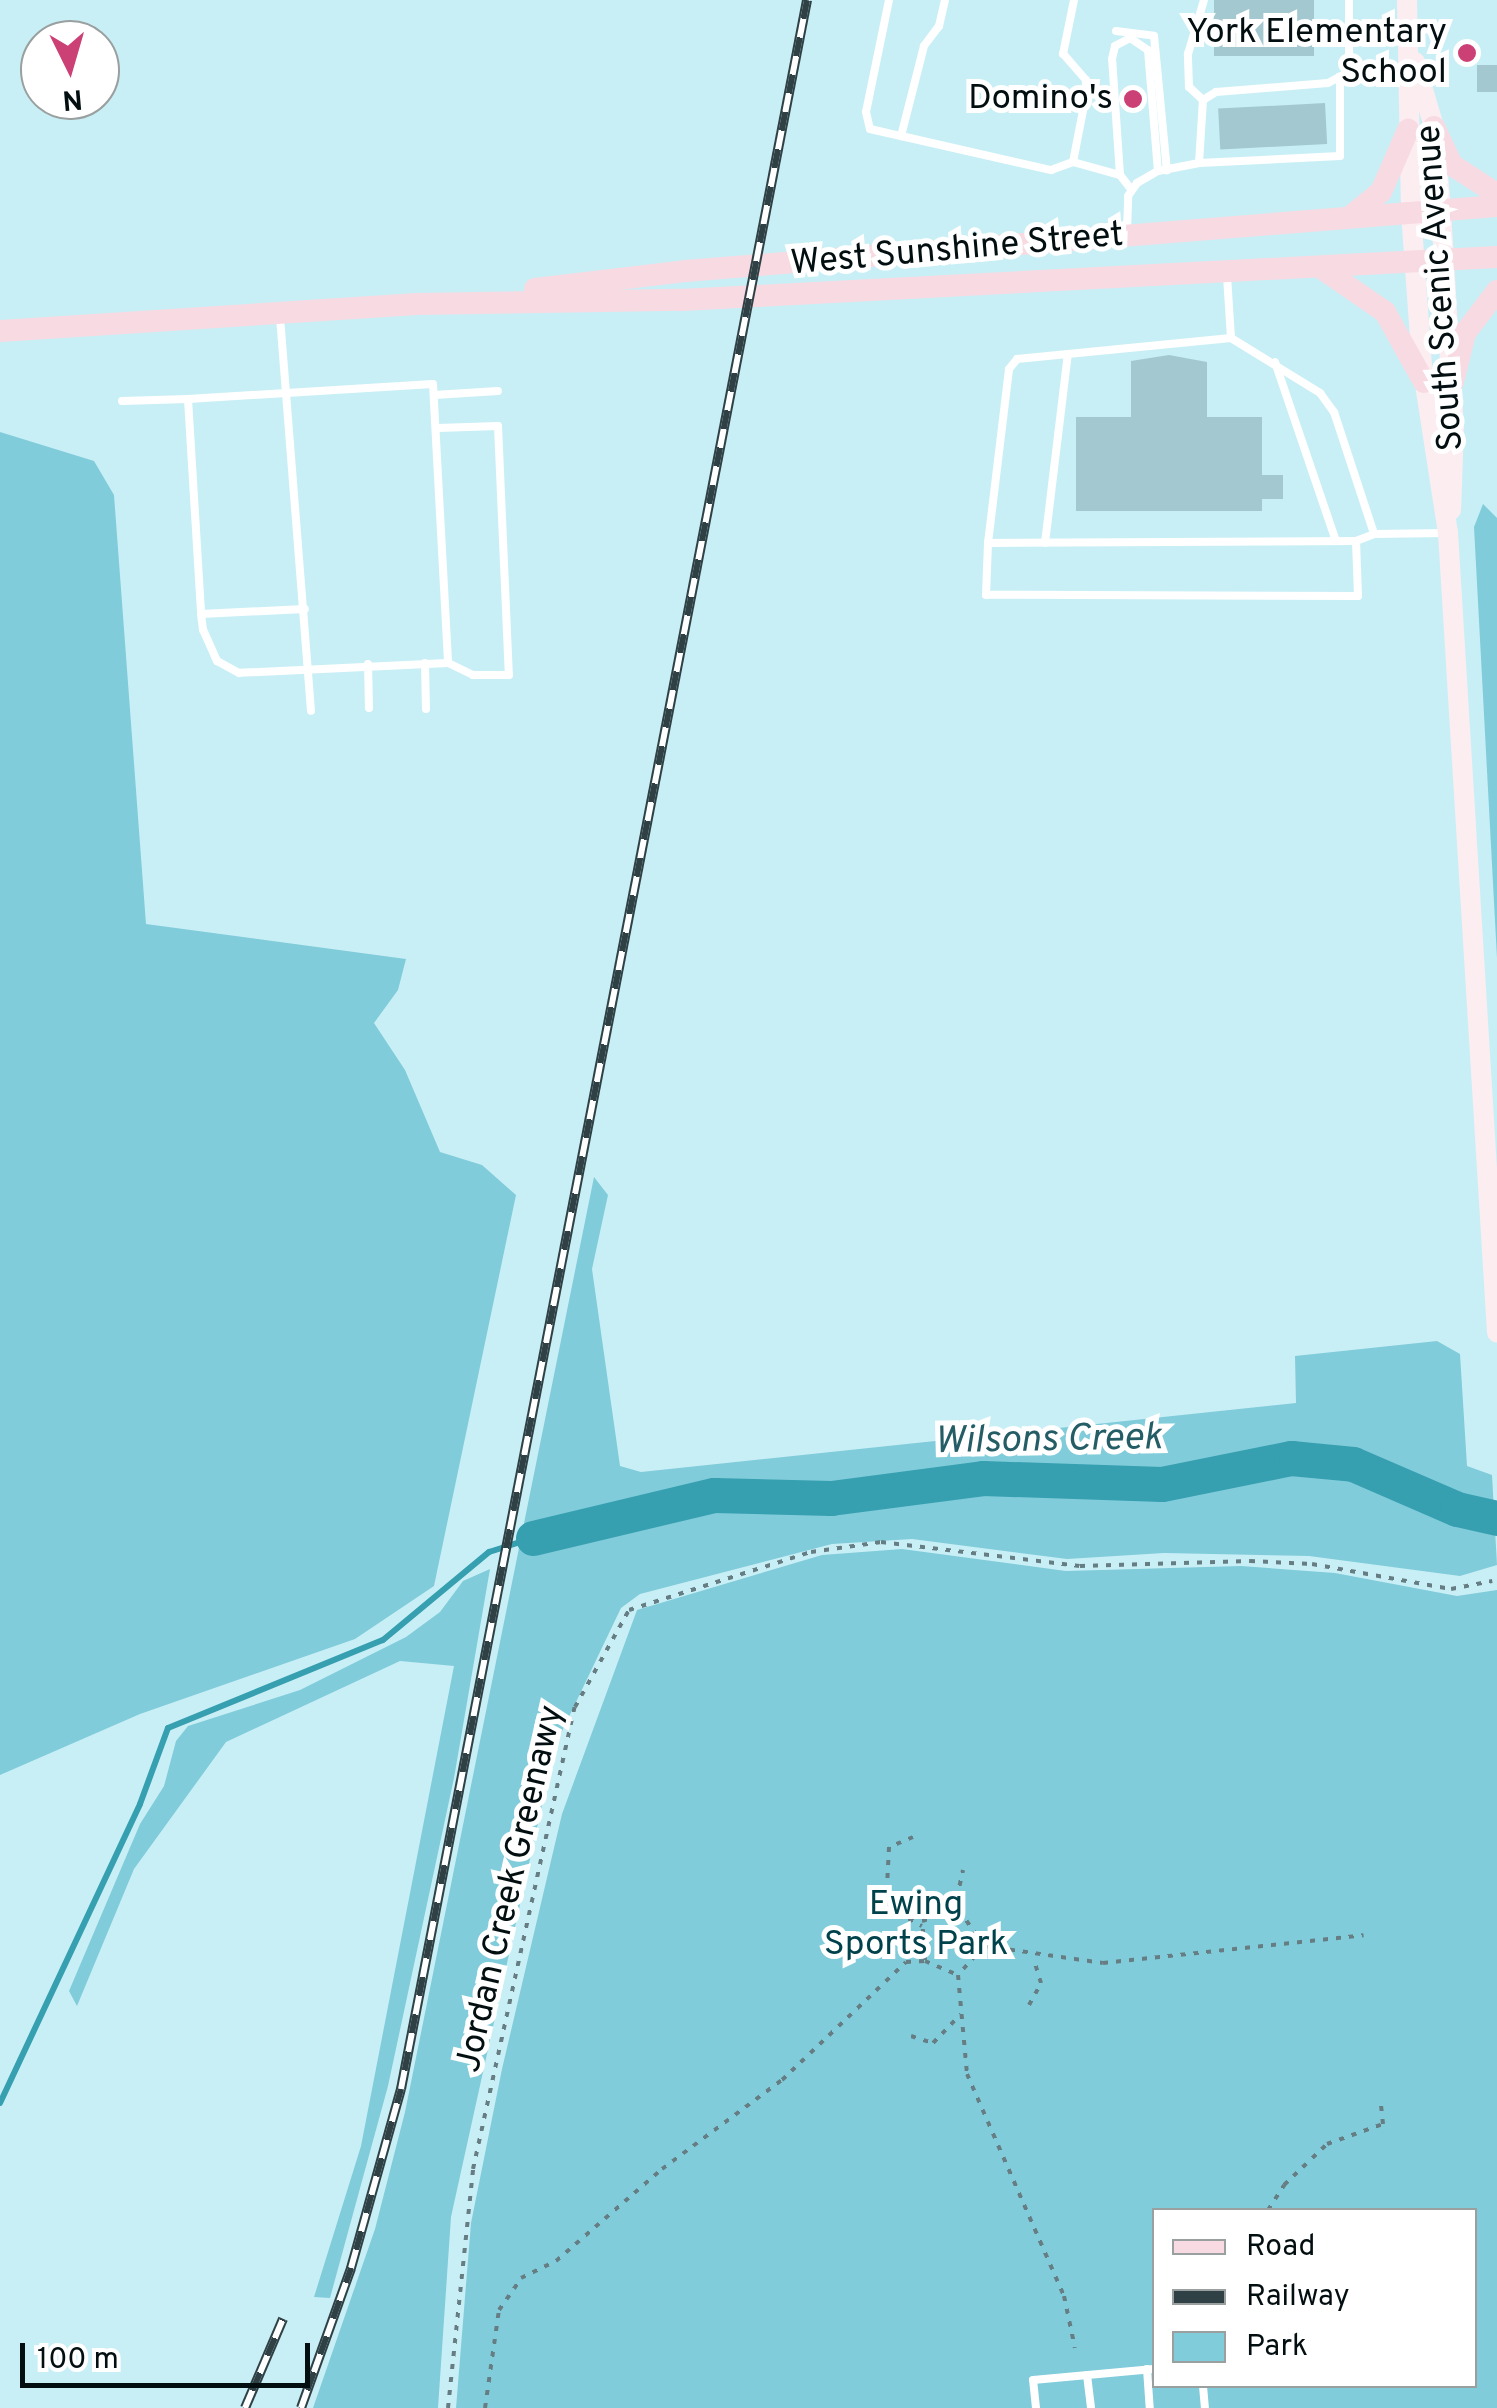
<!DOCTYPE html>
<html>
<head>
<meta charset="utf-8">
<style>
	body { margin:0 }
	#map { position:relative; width:1497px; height:2408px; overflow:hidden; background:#c9eff6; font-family:Overpass,sans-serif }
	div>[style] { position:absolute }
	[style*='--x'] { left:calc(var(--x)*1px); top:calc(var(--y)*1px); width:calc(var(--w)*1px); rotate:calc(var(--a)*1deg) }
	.green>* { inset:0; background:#80ccda }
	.stream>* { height:6px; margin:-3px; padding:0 3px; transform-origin:3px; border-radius:3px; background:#369fb0 }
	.river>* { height:35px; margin:-17.5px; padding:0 17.5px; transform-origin:17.5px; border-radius:17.5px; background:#369fb0 }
	.building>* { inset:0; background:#a3c8cf; transform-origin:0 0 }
	.path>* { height:4px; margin-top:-2px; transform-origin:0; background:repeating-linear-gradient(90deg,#667e83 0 5px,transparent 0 13px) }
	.service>* { height:8px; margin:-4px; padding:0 4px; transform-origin:4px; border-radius:4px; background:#fff }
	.secondary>* { height:20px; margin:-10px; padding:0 10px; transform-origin:10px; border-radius:10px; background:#fcedf1 }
	.primary>* { height:22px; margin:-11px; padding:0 11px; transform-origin:11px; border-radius:11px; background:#f8dae2 }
	.rail>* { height:10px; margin-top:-5px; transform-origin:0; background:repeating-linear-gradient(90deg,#fff 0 19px,#304145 0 38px); box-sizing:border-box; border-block:2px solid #304145 }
	.dots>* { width:28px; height:28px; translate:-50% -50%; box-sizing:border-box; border:5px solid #fff; border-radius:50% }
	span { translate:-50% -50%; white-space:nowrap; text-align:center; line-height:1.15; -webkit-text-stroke:10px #fff; paint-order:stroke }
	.poi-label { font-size:35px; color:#030e11 }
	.right { translate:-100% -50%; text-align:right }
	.street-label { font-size:35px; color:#030e11 }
	.park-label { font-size:35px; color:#00424b }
	.water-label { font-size:38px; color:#255d66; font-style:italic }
	.legend { position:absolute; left:1152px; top:2208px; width:325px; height:180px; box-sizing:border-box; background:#fff; border:2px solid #9a9fa0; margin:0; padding:12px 18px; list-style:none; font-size:30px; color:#030e11 }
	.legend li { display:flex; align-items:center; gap:20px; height:50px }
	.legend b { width:50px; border:2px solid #9a9fa0 }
	.north { position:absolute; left:20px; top:20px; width:100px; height:100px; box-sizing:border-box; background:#fff; border:2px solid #9a9fa0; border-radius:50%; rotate:175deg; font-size:28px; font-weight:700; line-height:40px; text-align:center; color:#030e11 }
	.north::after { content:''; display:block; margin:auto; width:35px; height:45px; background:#cc4175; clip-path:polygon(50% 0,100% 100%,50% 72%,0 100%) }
	.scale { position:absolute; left:20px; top:2343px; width:290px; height:45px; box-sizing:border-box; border:5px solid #030e11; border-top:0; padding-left:12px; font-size:30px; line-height:35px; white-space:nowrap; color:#030e11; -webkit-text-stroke:8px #fff; paint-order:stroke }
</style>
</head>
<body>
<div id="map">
	<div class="green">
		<i style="clip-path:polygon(0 432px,94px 461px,114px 495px,146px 924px,406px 959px,398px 990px,374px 1023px,405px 1070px,440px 1152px,482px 1165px,516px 1195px,434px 1586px,355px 1639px,140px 1714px,0 1775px)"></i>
		<i style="clip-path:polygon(1483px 504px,1497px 518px,1497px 958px,1474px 527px)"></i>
		<i style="clip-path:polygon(594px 1177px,608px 1195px,592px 1269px,620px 1466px,641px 1472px,1296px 1403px,1295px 1356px,1437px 1341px,1460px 1354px,1467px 1466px,1492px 1475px,1497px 1565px,1460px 1576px,1309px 1556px,1164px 1553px,1067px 1559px,912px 1539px,832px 1544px,640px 1594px,621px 1608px,555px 1746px,451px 2217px,438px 2408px,313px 2408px,375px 2229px,405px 2112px)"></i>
		<i style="clip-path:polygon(evenodd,902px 1549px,1066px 1571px,1241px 1566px,1335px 1573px,1457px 1596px,1497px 1590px,1497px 2408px,456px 2408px,471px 2223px,502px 2069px,562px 1814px,637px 1610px,822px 1555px,902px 1549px,1154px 2210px,1474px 2210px,1474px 2386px,1154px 2386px,1154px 2210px)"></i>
		<i style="clip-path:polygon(490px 1569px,454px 1778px,388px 2086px,330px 2298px,314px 2297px,361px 2146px,454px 1666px,400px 1661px,226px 1742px,134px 1869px,77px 2006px,69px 1991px,140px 1824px,164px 1786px,176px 1741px,188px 1726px,300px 1690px,406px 1637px,440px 1612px,463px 1581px)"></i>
	</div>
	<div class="stream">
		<i style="--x:0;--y:2103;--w:330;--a:-64.9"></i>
		<i style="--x:140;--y:1804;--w:81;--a:-69.8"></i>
		<i style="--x:168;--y:1728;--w:232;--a:-22.3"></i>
		<i style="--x:383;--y:1640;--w:138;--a:-39.7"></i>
		<i style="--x:489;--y:1552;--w:46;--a:-17.7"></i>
	</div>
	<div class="river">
		<i style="--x:533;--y:1538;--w:186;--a:-13.4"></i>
		<i style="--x:714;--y:1495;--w:117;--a:1.5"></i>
		<i style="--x:831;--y:1498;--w:153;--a:-7.5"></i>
		<i style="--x:983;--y:1478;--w:179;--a:1.9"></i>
		<i style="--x:1162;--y:1484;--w:132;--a:-11.4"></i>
		<i style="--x:1291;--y:1458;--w:62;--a:5.5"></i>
		<i style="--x:1353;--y:1464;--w:113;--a:23.4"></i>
		<i style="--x:1457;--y:1509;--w:41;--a:12.7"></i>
	</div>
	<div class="building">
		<i style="left:1214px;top:0;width:100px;height:56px"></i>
		<i style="left:1497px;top:65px;width:27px;height:20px;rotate:90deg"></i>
		<i style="left:1325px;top:103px;width:41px;height:107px;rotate:87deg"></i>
		<i style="clip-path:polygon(1169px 355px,1207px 362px,1207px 417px,1262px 417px,1262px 475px,1283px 475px,1283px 499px,1262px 499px,1262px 511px,1076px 511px,1076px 417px,1131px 417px,1131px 361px)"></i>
	</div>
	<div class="path">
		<i style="--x:913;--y:1837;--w:26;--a:157"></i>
		<i style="--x:889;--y:1847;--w:59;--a:92.9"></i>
		<i style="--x:886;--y:1906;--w:41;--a:29.1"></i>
		<i style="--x:954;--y:1911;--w:42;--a:-77.6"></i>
		<i style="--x:984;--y:1946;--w:120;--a:8.1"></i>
		<i style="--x:1103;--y:1963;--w:262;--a:-6.1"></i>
		<i style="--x:925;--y:1960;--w:39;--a:-94"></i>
		<i style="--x:922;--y:1921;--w:39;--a:-17"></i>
		<i style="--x:959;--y:1910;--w:44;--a:55.2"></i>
		<i style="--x:984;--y:1946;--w:39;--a:132"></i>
		<i style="--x:1029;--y:2005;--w:25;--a:-61"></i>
		<i style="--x:1041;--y:1983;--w:24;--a:-107"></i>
		<i style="--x:911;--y:2036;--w:23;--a:18"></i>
		<i style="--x:933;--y:2043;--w:40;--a:-46"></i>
		<i style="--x:1268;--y:2210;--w:30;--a:-57"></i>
		<i style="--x:1284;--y:2185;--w:59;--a:-43.6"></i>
		<i style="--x:1327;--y:2144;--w:59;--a:-19.7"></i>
		<i style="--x:1383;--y:2124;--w:19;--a:-96"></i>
		<i style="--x:448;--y:2408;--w:240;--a:-84"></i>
		<i style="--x:473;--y:2169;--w:473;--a:-77.6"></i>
		<i style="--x:575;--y:1707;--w:111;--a:-60.9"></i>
		<i style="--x:629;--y:1610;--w:191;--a:-17.7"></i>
		<i style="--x:811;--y:1552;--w:71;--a:-8.1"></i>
		<i style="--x:881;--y:1542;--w:200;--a:6.9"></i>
		<i style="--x:1080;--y:1566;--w:170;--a:-1.7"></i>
		<i style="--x:1250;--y:1561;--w:62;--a:2.8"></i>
		<i style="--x:1312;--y:1564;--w:141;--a:10.2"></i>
		<i style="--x:1451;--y:1589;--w:42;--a:-11"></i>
		<i style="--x:485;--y:2408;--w:99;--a:-81.9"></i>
		<i style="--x:499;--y:2310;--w:39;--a:-55"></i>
		<i style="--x:521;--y:2278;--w:39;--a:-26"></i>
		<i style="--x:556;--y:2261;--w:140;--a:-41"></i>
		<i style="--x:662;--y:2169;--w:149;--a:-36.6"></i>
		<i style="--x:782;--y:2080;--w:171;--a:-43.6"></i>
		<i style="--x:906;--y:1962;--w:19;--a:-3"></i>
		<i style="--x:925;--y:1961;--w:36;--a:23"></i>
		<i style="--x:958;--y:1975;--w:99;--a:84.8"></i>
		<i style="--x:967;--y:2074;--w:242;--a:66.4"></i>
		<i style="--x:1064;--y:2296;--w:53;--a:78.1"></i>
	</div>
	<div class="service">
		<i style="--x:889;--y:0;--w:114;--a:101.6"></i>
		<i style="--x:866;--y:112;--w:17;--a:77"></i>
		<i style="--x:870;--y:129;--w:32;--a:13"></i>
		<i style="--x:945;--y:0;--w:27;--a:103"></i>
		<i style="--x:939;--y:26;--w:25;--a:127"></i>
		<i style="--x:924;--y:46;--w:93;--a:104.3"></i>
		<i style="--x:901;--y:136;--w:154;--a:12.8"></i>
		<i style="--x:1051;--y:170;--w:23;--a:-20"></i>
		<i style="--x:1073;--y:162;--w:63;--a:-79"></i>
		<i style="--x:1085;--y:100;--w:20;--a:-87"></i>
		<i style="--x:1086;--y:80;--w:35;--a:-131"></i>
		<i style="--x:1063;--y:54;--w:55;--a:-78.5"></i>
		<i style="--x:1116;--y:31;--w:38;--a:7"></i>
		<i style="--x:1154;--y:36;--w:135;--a:84.5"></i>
		<i style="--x:1351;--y:43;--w:54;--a:-5.3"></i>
		<i style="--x:1203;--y:100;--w:19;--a:-137"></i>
		<i style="--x:1189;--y:87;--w:33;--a:-92"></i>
		<i style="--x:1188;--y:54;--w:56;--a:-73.5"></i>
		<i style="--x:1073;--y:162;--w:49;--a:15.5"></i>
		<i style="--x:1120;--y:175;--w:18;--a:52"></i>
		<i style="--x:1199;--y:163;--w:141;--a:-2.8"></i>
		<i style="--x:1340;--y:156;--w:77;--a:-90"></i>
		<i style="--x:1120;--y:175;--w:116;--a:-93.9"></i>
		<i style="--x:1112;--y:59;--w:13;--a:-77"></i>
		<i style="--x:1115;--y:46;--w:17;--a:-28"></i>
		<i style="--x:1130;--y:38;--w:22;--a:34"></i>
		<i style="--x:1148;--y:50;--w:121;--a:85.3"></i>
		<i style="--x:1127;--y:231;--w:35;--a:-88"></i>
		<i style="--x:1128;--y:196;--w:16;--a:-55"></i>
		<i style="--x:1137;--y:183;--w:24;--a:-30"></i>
		<i style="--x:1158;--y:171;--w:42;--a:-11"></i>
		<i style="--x:1199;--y:163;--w:63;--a:-86.4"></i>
		<i style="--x:1203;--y:100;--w:15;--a:-32"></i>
		<i style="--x:1216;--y:92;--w:112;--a:-4.6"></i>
		<i style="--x:1328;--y:83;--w:24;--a:-28"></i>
		<i style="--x:1349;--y:72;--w:72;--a:-90"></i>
		<i style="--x:1227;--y:276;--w:62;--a:86.3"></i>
		<i style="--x:1231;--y:338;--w:105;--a:31.7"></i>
		<i style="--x:1320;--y:393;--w:24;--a:54"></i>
		<i style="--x:1334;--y:412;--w:128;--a:71.8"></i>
		<i style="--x:1374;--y:534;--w:73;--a:-0.8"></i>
		<i style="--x:280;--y:317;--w:395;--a:85.5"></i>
		<i style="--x:1275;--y:362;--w:189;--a:71.2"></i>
		<i style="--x:434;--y:395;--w:64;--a:-3.6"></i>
		<i style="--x:188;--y:399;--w:245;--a:-3.5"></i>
		<i style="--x:433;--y:384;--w:279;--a:86.9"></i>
		<i style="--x:448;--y:663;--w:209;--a:177.3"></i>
		<i style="--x:239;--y:673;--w:25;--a:-151"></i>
		<i style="--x:217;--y:661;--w:34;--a:-114"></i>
		<i style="--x:203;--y:630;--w:16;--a:-97"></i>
		<i style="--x:201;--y:614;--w:104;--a:-2.8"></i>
		<i style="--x:122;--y:401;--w:66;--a:-1.7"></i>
		<i style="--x:188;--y:399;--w:215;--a:86.5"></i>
		<i style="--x:438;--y:428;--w:60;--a:-1.9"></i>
		<i style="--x:498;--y:426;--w:249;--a:87.5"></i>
		<i style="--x:509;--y:675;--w:36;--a:180"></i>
		<i style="--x:473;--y:675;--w:28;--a:-154"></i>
		<i style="--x:1356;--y:541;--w:55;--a:87.9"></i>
		<i style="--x:1358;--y:596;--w:372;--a:-179.8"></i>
		<i style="--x:986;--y:595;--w:52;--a:-87.8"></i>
		<i style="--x:988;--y:543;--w:368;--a:-0.3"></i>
		<i style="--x:1356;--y:541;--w:19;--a:-21"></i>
		<i style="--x:988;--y:543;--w:175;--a:-83.1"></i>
		<i style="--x:1009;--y:369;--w:13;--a:-51"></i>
		<i style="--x:1017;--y:359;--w:215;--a:-5.6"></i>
		<i style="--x:1045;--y:543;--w:190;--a:-83.1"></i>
		<i style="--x:425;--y:663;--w:46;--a:88.8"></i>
		<i style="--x:368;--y:664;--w:44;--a:88.7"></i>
		<i style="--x:1147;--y:2369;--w:39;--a:86"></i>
		<i style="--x:1087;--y:2375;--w:33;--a:83"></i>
		<i style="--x:1203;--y:2386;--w:22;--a:85"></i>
		<i style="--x:1036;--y:2408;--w:28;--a:-96"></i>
		<i style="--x:1033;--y:2380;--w:121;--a:-5.2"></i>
	</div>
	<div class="secondary">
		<i style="--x:1407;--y:0;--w:212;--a:88.9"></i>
		<i style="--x:1411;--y:212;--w:153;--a:85.9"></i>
		<i style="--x:1422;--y:365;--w:170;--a:81.2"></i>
		<i style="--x:1448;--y:533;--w:801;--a:86.49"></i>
		<i style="--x:1415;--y:62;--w:68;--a:73.7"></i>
		<i style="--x:1434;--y:127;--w:83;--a:85.2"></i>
		<i style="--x:1441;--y:210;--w:216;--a:86.6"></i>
		<i style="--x:1454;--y:426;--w:84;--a:92"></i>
	</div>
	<div class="primary">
		<i style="--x:1434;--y:127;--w:42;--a:64.7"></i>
		<i style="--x:1452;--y:165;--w:54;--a:32.8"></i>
		<i style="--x:1351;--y:216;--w:38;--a:-39"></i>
		<i style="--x:1381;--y:192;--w:68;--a:-66.5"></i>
		<i style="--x:1324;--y:270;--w:74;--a:34.5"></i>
		<i style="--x:1385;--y:312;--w:80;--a:60.9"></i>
		<i style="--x:535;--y:289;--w:151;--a:-6.8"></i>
		<i style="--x:685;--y:271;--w:815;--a:-4.58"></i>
		<i style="--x:0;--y:331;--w:418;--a:-3.7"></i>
		<i style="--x:417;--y:304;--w:264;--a:-0.9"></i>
		<i style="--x:681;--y:300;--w:817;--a:-3.02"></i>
		<i style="--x:1453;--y:382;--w:50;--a:-76.2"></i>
		<i style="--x:1465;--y:333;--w:53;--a:-52.7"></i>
	</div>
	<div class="rail">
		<i style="--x:245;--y:2408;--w:97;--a:-66.9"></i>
		<i style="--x:301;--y:2408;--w:149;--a:-70.3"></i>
		<i style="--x:351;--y:2268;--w:186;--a:-74.4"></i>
		<i style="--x:401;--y:2089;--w:2128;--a:-79"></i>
	</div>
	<div class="dots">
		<i style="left:1467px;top:53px;background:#cc4175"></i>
		<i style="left:1133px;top:99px;background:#cc4175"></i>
	</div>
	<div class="poi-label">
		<span class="right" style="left:1447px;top:53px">York Elementary<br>School</span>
		<span class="right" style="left:1113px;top:99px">Domino's</span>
	</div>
	<div class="street-label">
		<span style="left:957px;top:250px;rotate:-5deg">West Sunshine Street</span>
		<span style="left:1441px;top:288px;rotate:-94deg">South Scenic Avenue</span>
		<span style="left:511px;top:1889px;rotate:-77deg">Jordan Creek Greenawy</span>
	</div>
	<div class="park-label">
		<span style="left:916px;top:1925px">Ewing<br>Sports Park</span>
	</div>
	<div class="water-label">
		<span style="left:1048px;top:1441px;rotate:-1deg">Wilsons Creek</span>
	</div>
	<ul class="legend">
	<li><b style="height:12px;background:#f8dae2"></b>Road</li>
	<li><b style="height:12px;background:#304145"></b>Railway</li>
	<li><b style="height:28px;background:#80ccda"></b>Park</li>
	</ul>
	<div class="north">N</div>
	<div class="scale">100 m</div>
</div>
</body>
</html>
